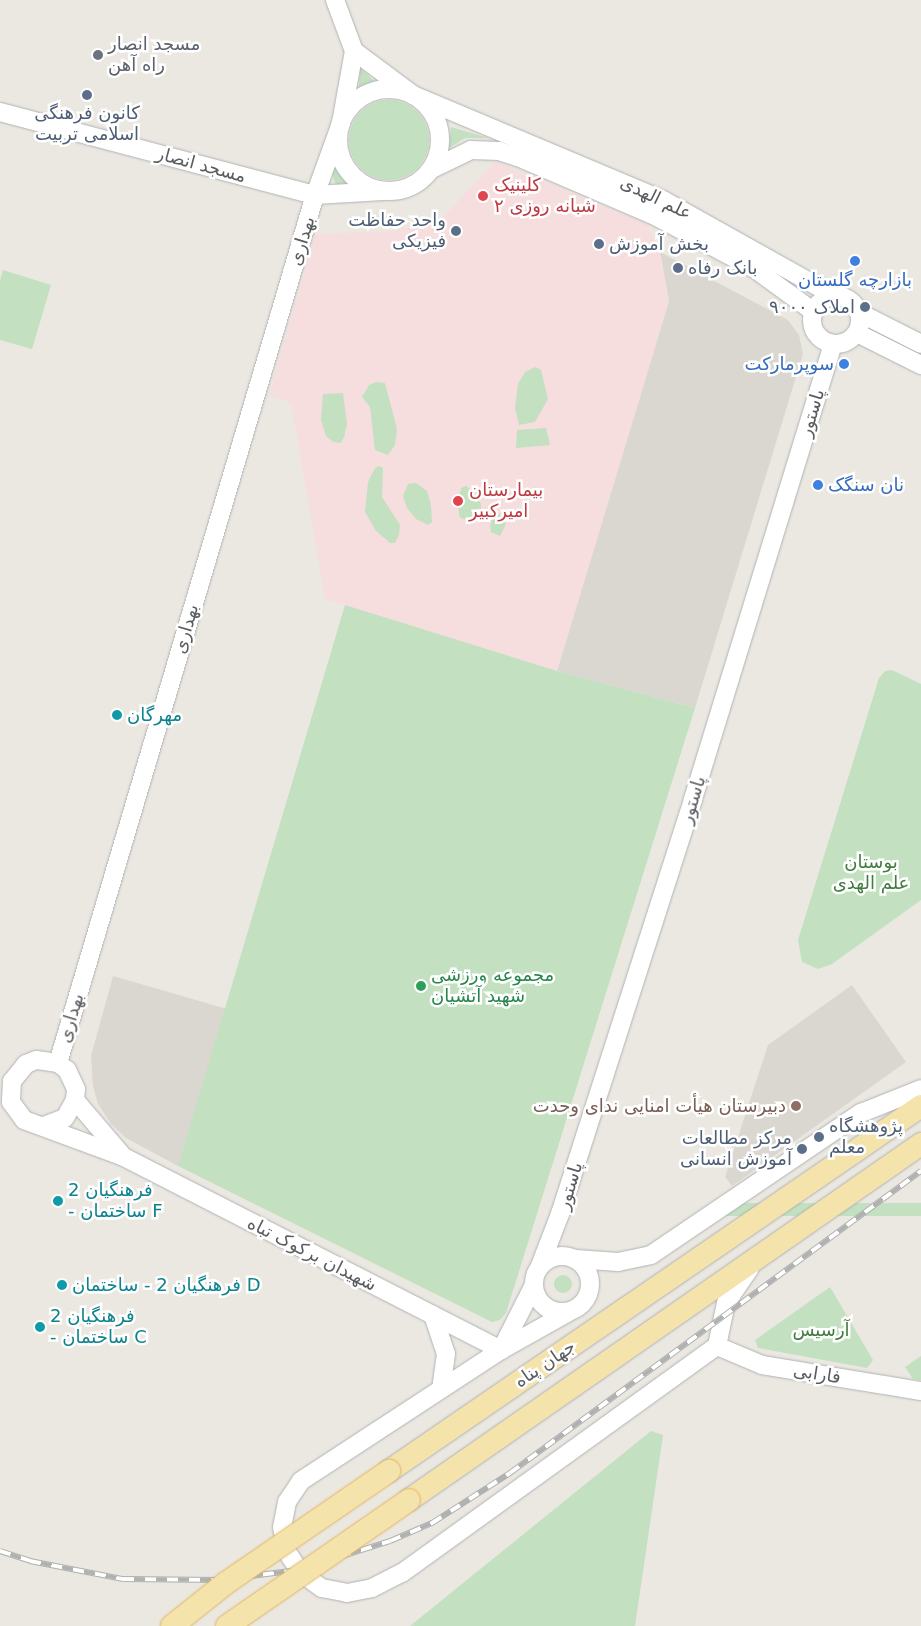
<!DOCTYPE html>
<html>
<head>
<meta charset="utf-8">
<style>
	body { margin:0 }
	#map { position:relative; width:921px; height:1626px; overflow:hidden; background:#ebe8e1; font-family:"DejaVu Sans","Noto Sans Arabic",sans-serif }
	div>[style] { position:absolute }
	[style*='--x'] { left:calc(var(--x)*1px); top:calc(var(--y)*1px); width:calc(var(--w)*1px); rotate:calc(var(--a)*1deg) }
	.education>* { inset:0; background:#dad7d0 }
	.medical>* { inset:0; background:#f7dede }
	.green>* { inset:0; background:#c3e0c0; transform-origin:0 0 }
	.round { border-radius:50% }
	.roads { filter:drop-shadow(0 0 1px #afb2b5) drop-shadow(0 0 1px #afb2b5) }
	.minor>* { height:18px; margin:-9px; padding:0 9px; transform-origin:9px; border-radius:9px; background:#fff }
	.minor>.ring { margin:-9px; padding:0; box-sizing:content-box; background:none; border:18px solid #fff; border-radius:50% }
	.major>* { height:22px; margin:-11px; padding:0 11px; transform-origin:11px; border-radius:11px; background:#f5e3ac }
	.rail>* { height:5.5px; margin-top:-2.75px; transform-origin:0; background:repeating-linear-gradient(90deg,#fff 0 11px,#b0b1b1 0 22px); box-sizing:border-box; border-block:1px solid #b0b1b1 }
	.bridges { filter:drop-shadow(0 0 1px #e0b465) drop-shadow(0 0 1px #e0b465) }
	.major-bridge>* { height:22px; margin:-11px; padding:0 11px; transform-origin:11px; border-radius:11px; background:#f5e3ac }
	.dots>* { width:14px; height:14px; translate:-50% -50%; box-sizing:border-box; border:2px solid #fff; border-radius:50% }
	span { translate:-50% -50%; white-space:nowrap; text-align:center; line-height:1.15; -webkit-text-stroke:5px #fff; paint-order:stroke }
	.worship-label { font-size:18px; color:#5b616d }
	.left { translate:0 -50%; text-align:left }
	.service-label { font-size:18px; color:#4e5e75 }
	.right { translate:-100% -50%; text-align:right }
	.street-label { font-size:18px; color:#5a5d60 }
	.health-label { font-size:18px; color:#be3a42 }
	.shop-label { font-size:18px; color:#366cbe }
	.culture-label { font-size:18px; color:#0d838f }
	.park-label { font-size:18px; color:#3f7c3d }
	.leisure-label { font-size:18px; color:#27864d }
	.education-label { font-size:18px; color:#785e54 }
</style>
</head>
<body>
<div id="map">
	<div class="education">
		<i style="clip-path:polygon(660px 252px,788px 320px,799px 335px,803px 354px,695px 708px,557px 671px,669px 301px)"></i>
		<i style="clip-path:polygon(113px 976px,227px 1009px,178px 1166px,126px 1138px,111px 1124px,98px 1104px,93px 1086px,91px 1056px)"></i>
		<i style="clip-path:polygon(852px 985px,906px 1062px,732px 1186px,725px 1177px,768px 1045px)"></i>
	</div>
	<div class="medical">
		<i style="clip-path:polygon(495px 161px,647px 224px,660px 252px,669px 301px,557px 671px,325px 599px,291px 403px,269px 396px,315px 234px,391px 231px,439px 222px)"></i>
	</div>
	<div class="green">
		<i style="clip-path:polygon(360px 68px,376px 83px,359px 90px)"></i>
		<i class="round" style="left:349px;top:100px;width:80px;height:80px"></i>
		<i style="clip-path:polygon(451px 127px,488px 138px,465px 138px,449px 148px)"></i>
		<i style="clip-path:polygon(336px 166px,343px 175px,354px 186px,345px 189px,335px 183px,332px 173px)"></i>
		<i style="clip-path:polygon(3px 270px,51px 285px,32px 349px,0 340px,0 281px)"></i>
		<i style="clip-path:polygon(535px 367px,541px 370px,548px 399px,535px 422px,519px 425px,515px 408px,518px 384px,525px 372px)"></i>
		<i style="clip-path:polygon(376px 382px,385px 383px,397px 429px,395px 445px,388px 455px,375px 450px,370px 407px,362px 397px,369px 385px)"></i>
		<i style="clip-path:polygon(343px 393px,347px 424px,344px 437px,341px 443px,333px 442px,326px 436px,321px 420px,323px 394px)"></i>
		<i style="clip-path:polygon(546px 428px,550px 445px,516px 448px,517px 430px)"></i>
		<i style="clip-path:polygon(379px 466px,383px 468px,382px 497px,400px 525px,399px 535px,395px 543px,390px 543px,376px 531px,365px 512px,368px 482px,375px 468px)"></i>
		<i style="clip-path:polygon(416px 483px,427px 491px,431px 505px,432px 522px,428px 525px,416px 519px,407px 508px,403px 496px,408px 484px)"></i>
		<i style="clip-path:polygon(466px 486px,474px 492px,481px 504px,481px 517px,472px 521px,460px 518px,458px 507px,461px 488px)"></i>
		<i style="clip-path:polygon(498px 512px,506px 524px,500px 536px,491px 532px,490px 526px,494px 513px)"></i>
		<i style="clip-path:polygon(345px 605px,557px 671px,695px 708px,506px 1313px,500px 1320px,492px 1322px,178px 1166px)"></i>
		<i style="clip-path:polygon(892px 670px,921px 684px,921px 900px,832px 964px,818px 969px,802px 962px,798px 940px,879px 678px,885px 671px)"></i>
		<i style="left:921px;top:1203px;width:13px;height:200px;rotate:90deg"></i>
		<i class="round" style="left:554px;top:1275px;width:18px;height:18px"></i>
		<i style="clip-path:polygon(830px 1287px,873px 1360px,867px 1368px,758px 1348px,755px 1340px)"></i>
		<i style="clip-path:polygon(921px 1356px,921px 1380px,913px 1379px,905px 1367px)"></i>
		<i style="clip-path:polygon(651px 1431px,663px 1435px,635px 1626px,410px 1626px)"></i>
	</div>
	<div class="roads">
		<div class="minor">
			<i style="--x:335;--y:0;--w:54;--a:69.6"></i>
			<i style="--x:354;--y:51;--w:74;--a:36.7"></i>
			<i style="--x:413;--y:95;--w:271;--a:22.8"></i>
			<i style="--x:663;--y:200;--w:197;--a:29.2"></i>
			<i class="ring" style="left:338px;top:89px;width:84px;height:84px"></i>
			<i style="--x:0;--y:112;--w:326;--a:14.8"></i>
			<i style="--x:315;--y:195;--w:68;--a:-3.4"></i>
			<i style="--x:432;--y:169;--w:43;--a:-26"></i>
			<i style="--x:471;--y:150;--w:28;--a:2"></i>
			<i style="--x:499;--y:151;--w:20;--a:18"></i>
			<i style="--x:518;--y:157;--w:151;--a:23.3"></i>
			<i style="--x:657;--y:217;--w:111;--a:28"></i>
			<i style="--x:755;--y:269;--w:73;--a:36.1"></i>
			<i class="ring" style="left:812px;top:296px;width:30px;height:30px"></i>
			<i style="--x:860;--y:313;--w:68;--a:26.9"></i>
			<i style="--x:857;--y:333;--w:72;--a:26.6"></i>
			<i style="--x:58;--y:1063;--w:905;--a:-73.51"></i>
			<i style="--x:315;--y:195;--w:77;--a:-70.1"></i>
			<i style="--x:341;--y:123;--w:73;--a:-79.8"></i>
			<i style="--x:75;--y:1100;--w:72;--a:49.5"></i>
			<i style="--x:44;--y:1126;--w:22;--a:-21"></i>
			<i style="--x:65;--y:1118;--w:21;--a:-61"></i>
			<i style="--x:75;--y:1100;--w:11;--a:-85"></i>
			<i style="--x:76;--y:1089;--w:21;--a:-115"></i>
			<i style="--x:67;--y:1070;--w:11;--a:-142"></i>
			<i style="--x:58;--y:1063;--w:22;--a:-172"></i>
			<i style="--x:36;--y:1060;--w:11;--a:158"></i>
			<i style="--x:26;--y:1064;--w:22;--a:129"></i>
			<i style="--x:12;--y:1081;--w:21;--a:93"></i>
			<i style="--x:11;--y:1102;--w:22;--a:54"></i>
			<i style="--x:24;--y:1120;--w:107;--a:20.3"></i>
			<i style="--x:124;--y:1157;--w:424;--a:27.1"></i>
			<i class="ring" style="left:534px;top:1256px;width:38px;height:38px"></i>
			<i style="--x:576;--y:1259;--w:42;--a:4.1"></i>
			<i style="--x:618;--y:1262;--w:34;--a:-12"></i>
			<i style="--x:651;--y:1255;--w:254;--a:-34.1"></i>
			<i style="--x:861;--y:1113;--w:65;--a:-21.8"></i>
			<i style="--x:540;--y:1266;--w:56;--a:-69"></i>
			<i style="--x:560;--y:1214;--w:436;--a:-72.2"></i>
			<i style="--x:693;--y:799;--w:475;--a:-72.9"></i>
			<i style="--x:569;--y:1312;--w:78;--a:150.8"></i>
			<i style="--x:501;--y:1350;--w:239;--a:146.8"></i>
			<i style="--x:301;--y:1481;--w:25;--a:124"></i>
			<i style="--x:287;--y:1502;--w:25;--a:101"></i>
			<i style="--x:282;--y:1527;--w:25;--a:79"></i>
			<i style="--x:287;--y:1552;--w:25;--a:56"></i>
			<i style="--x:301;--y:1573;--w:26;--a:36"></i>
			<i style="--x:322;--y:1588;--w:25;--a:11"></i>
			<i style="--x:347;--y:1593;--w:25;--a:-11"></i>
			<i style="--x:372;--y:1588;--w:34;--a:-27"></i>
			<i style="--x:402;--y:1573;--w:388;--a:-35.8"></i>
			<i style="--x:717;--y:1346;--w:44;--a:-78.2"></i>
			<i style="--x:726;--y:1303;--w:42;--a:-55.6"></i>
			<i style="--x:433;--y:1315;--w:41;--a:71.6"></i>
			<i style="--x:446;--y:1354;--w:34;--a:98"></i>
			<i style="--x:717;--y:1346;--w:49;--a:22.9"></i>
			<i style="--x:762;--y:1365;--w:161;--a:9.3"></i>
			<i style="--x:501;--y:1350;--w:73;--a:-63.1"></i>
		</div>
		<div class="major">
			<i style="--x:389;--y:1471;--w:645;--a:-34.45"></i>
			<i style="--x:409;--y:1500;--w:624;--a:-34.81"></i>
		</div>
	</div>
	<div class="rail">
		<i style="--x:0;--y:1551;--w:32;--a:18"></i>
		<i style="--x:30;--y:1561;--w:95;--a:11"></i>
		<i style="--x:123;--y:1579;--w:96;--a:0.6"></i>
		<i style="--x:219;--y:1580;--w:80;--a:-7.2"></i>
		<i style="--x:298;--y:1570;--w:96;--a:-17.5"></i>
		<i style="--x:390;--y:1541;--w:46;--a:-23.2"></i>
		<i style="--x:432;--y:1523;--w:93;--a:-32.7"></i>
		<i style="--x:510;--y:1473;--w:510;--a:-36.31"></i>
	</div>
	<div class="bridges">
		<div class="major-bridge">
			<i style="--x:172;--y:1626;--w:69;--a:-38.5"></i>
			<i style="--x:226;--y:1583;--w:198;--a:-34.5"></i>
			<i style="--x:227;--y:1626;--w:221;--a:-34.7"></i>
		</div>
	</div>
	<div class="dots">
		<i style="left:98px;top:55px;background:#6b7280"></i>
		<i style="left:87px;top:95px;background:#5c6f8a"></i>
		<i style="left:483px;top:196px;background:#e0444e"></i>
		<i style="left:456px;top:231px;background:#5c6f8a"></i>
		<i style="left:599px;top:244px;background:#5c6f8a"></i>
		<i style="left:855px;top:261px;background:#3f7fe0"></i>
		<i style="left:678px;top:268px;background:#5c6f8a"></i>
		<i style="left:865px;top:307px;background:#5c6f8a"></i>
		<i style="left:844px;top:364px;background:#3f7fe0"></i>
		<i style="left:818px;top:485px;background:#3f7fe0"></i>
		<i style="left:458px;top:501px;background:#e0444e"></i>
		<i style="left:117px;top:715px;background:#0f9aa8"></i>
		<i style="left:421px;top:986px;background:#2e9e5b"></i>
		<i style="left:796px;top:1106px;background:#8d6e63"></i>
		<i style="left:819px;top:1137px;background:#5c6f8a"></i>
		<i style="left:802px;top:1149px;background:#5c6f8a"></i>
		<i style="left:58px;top:1201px;background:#0f9aa8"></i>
		<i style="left:62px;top:1285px;background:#0f9aa8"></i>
		<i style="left:40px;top:1327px;background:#0f9aa8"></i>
	</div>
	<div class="worship-label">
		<span class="left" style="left:108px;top:55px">مسجد انصار<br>راه آهن</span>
	</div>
	<div class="service-label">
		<span style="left:87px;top:124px">کانون فرهنگی<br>اسلامی تربیت</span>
		<span class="right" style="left:446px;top:231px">واحد حفاظت<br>فیزیکی</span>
		<span class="left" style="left:609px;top:244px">بخش آموزش</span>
		<span class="left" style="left:688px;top:268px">بانک رفاه</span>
		<span class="right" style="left:855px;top:307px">املاک ۹۰۰۰</span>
		<span class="left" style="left:829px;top:1137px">پژوهشگاه<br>معلم</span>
		<span class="right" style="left:792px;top:1149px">مرکز مطالعات<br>آموزش انسانی</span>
	</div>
	<div class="street-label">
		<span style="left:201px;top:165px;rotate:15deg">مسجد انصار</span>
		<span style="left:656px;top:198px;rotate:26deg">علم الهدی</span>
		<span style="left:302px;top:241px;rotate:-73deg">بهداری</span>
		<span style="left:812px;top:413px;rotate:-73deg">پاستور</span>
		<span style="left:186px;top:629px;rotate:-74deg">بهداری</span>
		<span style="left:693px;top:800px;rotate:-73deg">پاستور</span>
		<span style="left:71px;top:1018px;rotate:-73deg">بهداری</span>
		<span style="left:570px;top:1186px;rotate:-73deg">پاستور</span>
		<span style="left:312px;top:1254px;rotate:27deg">شهیدان برکوک تباه</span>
		<span style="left:545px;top:1364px;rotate:-34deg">جهان پناه</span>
		<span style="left:817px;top:1374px;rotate:9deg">فارابی</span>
	</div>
	<div class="health-label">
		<span class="left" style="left:494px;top:196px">کلینیک<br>شبانه روزی ۲</span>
		<span class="left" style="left:469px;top:501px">بیمارستان<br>امیرکبیر</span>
	</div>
	<div class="shop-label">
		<span style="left:855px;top:280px">بازارچه گلستان</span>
		<span class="right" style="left:834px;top:364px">سوپرمارکت</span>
		<span class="left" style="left:828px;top:485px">نان سنگک</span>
	</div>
	<div class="culture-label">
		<span class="left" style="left:127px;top:715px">مهرگان</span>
		<span class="left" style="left:68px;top:1201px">فرهنگیان 2<br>- ساختمان F</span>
		<span class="left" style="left:72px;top:1285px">فرهنگیان 2 - ساختمان D</span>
		<span class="left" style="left:50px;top:1327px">فرهنگیان 2<br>- ساختمان C</span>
	</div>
	<div class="park-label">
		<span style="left:871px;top:873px">بوستان<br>علم الهدی</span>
		<span style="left:821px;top:1330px">آرسیس</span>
	</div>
	<div class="leisure-label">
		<span class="left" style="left:431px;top:986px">مجموعه ورزشی<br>شهید آتشیان</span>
	</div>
	<div class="education-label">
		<span class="right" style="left:786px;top:1106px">دبیرستان هیأت امنایی ندای وحدت</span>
	</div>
</div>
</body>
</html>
